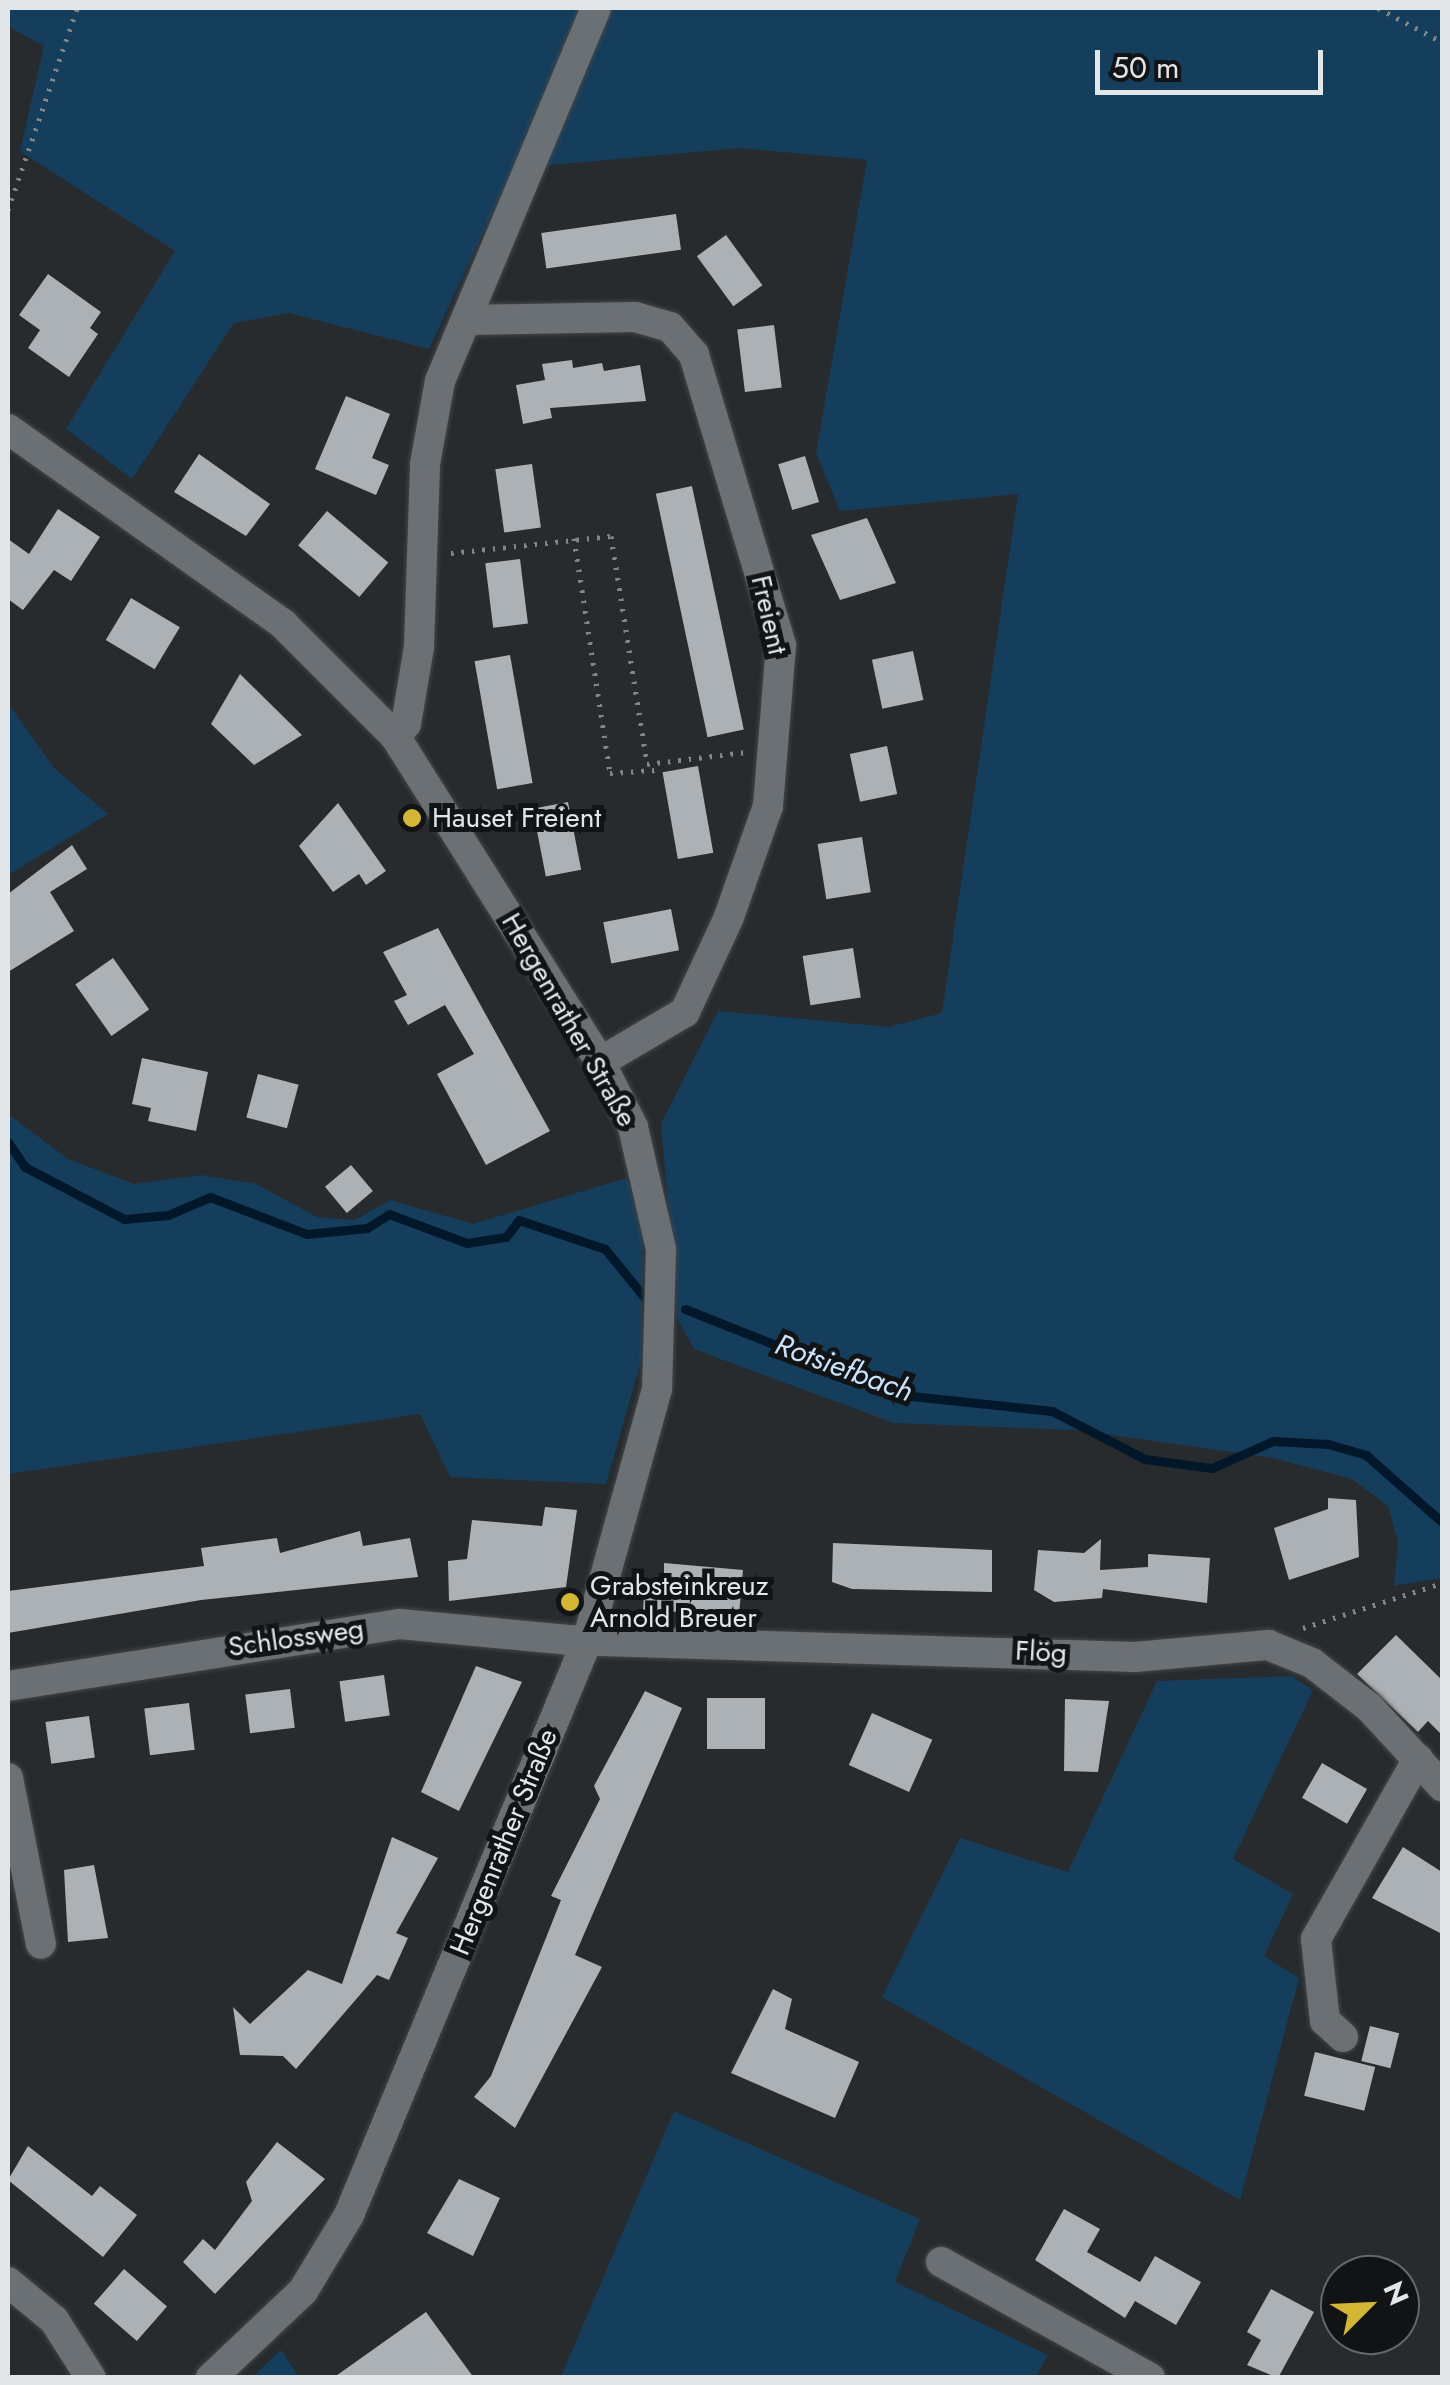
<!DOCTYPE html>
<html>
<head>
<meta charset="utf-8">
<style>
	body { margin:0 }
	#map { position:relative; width:1450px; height:2385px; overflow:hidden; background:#272b2e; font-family:Jost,sans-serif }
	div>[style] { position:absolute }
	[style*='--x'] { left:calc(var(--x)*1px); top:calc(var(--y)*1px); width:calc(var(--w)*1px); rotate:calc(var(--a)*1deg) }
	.green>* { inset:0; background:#153e5d }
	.stream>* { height:9px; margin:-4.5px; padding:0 4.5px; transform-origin:4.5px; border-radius:4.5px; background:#02182a }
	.building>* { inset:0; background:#abb1b5; transform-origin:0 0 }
	.path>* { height:5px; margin-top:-2.5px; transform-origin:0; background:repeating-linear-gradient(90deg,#838689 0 2.5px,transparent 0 10.5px) }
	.roads { filter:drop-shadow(0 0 2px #434649) drop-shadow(0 0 2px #434649) }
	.minor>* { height:30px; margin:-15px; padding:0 15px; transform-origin:15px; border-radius:15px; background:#6b7074 }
	.dots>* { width:28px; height:28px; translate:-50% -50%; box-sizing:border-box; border:5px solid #111315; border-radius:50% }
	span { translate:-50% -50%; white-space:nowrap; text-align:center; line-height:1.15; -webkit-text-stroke:10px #111315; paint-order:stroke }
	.street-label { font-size:28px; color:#e3e6e8 }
	.poi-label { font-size:28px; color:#e3e6e8 }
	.left { translate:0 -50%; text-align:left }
	.water-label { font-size:30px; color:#c8e3fb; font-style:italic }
	.frame { position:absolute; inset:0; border:10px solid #e3e6e8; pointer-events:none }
	.north { position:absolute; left:1320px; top:2255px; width:100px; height:100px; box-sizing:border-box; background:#111315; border:2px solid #656769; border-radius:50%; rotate:66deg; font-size:28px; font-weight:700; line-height:40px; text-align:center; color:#e3e6e8 }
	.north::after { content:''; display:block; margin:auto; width:35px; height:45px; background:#d4b635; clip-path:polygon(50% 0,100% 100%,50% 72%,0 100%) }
	.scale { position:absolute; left:1095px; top:50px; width:228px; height:45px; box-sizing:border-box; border:5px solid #e3e6e8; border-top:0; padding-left:12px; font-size:30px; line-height:35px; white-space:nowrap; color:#e3e6e8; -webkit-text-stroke:8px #111315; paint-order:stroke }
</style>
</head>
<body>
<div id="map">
	<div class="green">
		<i style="clip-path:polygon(8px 8px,588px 8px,429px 349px,289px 313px,234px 323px,132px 479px,66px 429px,175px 251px,20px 151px,44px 46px,8px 26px)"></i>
		<i style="clip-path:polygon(611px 8px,1442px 8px,1442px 1578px,1394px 1586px,1398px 1542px,1388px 1506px,1352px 1479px,1273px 1458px,1076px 1430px,894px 1423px,694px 1349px,678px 1320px,661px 1124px,718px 1011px,889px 1027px,942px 1013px,1018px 494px,840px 511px,816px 453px,867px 160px,740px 148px,539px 166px)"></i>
		<i style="clip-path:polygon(8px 703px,54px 768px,108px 814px,8px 875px)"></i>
		<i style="clip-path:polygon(8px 1114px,68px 1159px,134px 1184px,201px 1175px,256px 1184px,317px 1217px,355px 1220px,390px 1200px,473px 1224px,627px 1178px,643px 1241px,641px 1361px,606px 1484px,450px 1477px,420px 1414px,8px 1474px)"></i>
		<i style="clip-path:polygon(1291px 1676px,1313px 1690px,1233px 1859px,1293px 1894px,1264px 1956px,1299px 1978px,1240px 2200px,882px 1997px,960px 1838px,1068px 1872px,1157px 1681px)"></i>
		<i style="clip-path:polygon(674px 2111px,920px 2219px,895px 2282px,1048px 2355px,1036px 2377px,561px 2377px)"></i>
		<i style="clip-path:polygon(281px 2350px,299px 2377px,252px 2377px)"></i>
	</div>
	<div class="stream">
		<i style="--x:8;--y:1142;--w:30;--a:56"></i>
		<i style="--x:25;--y:1167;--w:112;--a:27.7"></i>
		<i style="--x:124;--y:1219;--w:44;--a:-5.2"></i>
		<i style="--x:168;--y:1215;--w:46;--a:-23.2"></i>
		<i style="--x:210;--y:1197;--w:104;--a:20.9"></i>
		<i style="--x:307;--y:1234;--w:60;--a:-5.7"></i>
		<i style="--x:367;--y:1228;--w:26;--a:-32"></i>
		<i style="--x:389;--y:1214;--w:83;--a:20.4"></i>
		<i style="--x:467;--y:1243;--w:39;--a:-9"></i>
		<i style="--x:506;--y:1237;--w:21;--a:-53"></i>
		<i style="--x:519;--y:1220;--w:91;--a:18.6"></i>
		<i style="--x:605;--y:1249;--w:63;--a:50.8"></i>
		<i style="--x:685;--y:1309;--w:233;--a:21.6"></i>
		<i style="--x:902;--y:1395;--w:151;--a:6.1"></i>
		<i style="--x:1052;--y:1411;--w:105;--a:27.3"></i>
		<i style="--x:1145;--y:1459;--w:68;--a:7.7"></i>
		<i style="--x:1212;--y:1468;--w:67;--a:-23.9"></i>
		<i style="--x:1273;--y:1441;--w:55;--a:3.1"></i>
		<i style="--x:1328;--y:1444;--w:40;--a:16"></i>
		<i style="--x:1366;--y:1455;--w:101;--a:41.4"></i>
	</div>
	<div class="building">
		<i style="left:676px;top:214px;width:36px;height:136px;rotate:82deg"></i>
		<i style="left:726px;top:235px;width:62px;height:36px;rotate:54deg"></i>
		<i style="clip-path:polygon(48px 274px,101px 312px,90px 328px,98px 334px,69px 377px,28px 348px,40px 330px,19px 315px)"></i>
		<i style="left:774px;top:325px;width:63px;height:37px;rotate:83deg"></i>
		<i style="clip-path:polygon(572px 360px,573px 368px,602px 363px,604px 371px,640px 365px,646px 401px,550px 408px,552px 418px,523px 424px,516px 385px,545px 380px,542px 364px)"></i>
		<i style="clip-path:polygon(346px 396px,390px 414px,372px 458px,389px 465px,376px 495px,315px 469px)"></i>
		<i style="clip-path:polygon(199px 454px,270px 504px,246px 536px,174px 492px)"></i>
		<i style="left:805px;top:456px;width:48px;height:28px;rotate:73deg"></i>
		<i style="left:532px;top:464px;width:64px;height:37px;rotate:82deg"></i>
		<i style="left:692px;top:486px;width:249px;height:37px;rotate:78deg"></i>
		<i style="clip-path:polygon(58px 509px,100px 537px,71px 581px,54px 570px,23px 610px,8px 599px,8px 539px,29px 554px)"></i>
		<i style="left:327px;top:511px;width:80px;height:45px;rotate:40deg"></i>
		<i style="clip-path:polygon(867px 518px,896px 583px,840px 600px,811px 535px)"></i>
		<i style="left:520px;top:559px;width:65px;height:35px;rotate:83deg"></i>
		<i style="left:131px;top:598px;width:57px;height:49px;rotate:31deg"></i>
		<i style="left:913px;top:651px;width:50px;height:42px;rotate:78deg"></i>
		<i style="left:510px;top:655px;width:130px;height:36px;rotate:80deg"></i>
		<i style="clip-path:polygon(240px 674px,302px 735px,254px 765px,211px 724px)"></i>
		<i style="left:887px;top:746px;width:49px;height:38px;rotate:78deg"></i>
		<i style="left:698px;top:766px;width:88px;height:36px;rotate:80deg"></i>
		<i style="left:568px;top:802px;width:69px;height:36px;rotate:79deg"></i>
		<i style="clip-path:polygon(338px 803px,386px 871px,366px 885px,359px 874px,333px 892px,299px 846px)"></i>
		<i style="left:862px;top:837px;width:56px;height:45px;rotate:81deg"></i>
		<i style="clip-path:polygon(72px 845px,87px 869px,50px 892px,74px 931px,8px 972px,8px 894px)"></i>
		<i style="left:671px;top:909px;width:42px;height:69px;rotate:79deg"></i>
		<i style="clip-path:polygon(438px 928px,550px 1131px,486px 1165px,437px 1074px,474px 1054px,445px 1005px,408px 1025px,394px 1001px,407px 995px,383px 952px)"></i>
		<i style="left:853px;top:948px;width:50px;height:51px;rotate:81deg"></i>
		<i style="left:113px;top:958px;width:63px;height:46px;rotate:55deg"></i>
		<i style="clip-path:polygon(142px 1058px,208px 1072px,196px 1131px,148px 1121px,151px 1108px,132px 1104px)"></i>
		<i style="left:258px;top:1074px;width:42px;height:45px;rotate:15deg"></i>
		<i style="left:351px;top:1165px;width:34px;height:34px;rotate:50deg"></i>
		<i style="clip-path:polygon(1328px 1498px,1356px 1500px,1359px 1557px,1289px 1580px,1274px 1528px,1328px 1509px)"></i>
		<i style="clip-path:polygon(545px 1507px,577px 1510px,566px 1587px,449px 1601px,448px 1561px,467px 1559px,472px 1520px,542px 1526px)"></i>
		<i style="clip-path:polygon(360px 1531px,363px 1546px,410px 1538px,418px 1577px,201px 1600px,8px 1633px,8px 1591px,204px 1566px,201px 1548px,277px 1538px,280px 1553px)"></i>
		<i style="clip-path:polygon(1101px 1539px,1100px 1570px,1148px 1567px,1148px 1554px,1210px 1558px,1207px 1603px,1103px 1589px,1102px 1598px,1054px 1602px,1034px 1590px,1038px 1550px,1084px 1553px)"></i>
		<i style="clip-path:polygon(833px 1543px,992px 1550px,992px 1592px,852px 1589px,832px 1582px)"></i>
		<i style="clip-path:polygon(664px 1563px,743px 1570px,739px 1615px,643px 1610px,645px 1581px,664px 1581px)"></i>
		<i style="clip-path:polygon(1396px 1635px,1442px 1680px,1442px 1735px,1428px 1721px,1418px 1732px,1357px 1674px)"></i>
		<i style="clip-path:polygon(476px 1666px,522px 1682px,459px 1811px,421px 1792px)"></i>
		<i style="left:384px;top:1675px;width:41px;height:45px;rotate:82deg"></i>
		<i style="left:290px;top:1689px;width:39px;height:45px;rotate:83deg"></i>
		<i style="clip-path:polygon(645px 1691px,682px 1708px,575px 1955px,602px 1967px,515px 2128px,474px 2097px,491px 2076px,561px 1900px,551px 1896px,600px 1799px,594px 1786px)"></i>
		<i style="left:707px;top:1698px;width:58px;height:51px"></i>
		<i style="clip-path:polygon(1065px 1699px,1109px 1701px,1098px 1772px,1064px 1771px)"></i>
		<i style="left:189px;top:1703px;width:47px;height:45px;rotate:83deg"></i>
		<i style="left:872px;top:1713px;width:66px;height:57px;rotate:24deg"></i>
		<i style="left:89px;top:1716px;width:42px;height:44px;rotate:82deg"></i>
		<i style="left:1322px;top:1763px;width:52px;height:40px;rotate:30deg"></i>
		<i style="clip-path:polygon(392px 1837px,438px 1858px,396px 1933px,408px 1938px,389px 1980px,377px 1975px,296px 2069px,283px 2056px,240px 2055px,233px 2007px,250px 2024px,308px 1970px,342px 1984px)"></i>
		<i style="clip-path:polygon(1403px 1847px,1442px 1872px,1442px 1934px,1372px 1898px)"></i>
		<i style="clip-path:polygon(94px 1865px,108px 1938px,68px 1942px,64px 1870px)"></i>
		<i style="clip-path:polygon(773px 1989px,792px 1999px,785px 2029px,859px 2062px,835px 2118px,731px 2073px)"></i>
		<i style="left:1370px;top:2026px;width:30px;height:36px;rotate:14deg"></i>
		<i style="left:1315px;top:2052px;width:62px;height:45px;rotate:14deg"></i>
		<i style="clip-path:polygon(277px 2142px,325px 2179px,215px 2294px,183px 2262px,203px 2239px,215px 2250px,252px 2201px,246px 2182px)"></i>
		<i style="clip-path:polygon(28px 2146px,92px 2196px,100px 2186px,137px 2215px,103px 2257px,8px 2180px)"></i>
		<i style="clip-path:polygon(459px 2179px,500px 2198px,473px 2256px,427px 2233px)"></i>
		<i style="clip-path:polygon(1064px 2209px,1100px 2229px,1087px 2252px,1140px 2282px,1155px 2256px,1201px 2282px,1176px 2325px,1135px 2301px,1125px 2318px,1035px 2260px)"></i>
		<i style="left:124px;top:2269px;width:57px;height:46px;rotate:41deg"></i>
		<i style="clip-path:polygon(1271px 2289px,1314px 2312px,1278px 2378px,1247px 2365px,1261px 2340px,1247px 2332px)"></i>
		<i style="clip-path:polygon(426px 2312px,474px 2378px,333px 2378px)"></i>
	</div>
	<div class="path">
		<i style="--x:1378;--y:8;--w:72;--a:28"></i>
		<i style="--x:8;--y:210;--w:213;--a:-71.1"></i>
		<i style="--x:574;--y:538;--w:238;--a:81.3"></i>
		<i style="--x:610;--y:773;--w:45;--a:-3.8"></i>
		<i style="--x:451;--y:553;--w:161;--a:-6.1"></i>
		<i style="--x:611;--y:536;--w:231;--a:81"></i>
		<i style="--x:647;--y:764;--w:100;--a:-6.9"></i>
		<i style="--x:1303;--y:1628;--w:146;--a:-17.9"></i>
	</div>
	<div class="roads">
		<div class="minor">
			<i style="--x:466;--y:320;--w:169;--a:-1"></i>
			<i style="--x:635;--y:317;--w:36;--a:16"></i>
			<i style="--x:670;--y:327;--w:37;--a:49"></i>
			<i style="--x:694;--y:355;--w:303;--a:73.3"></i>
			<i style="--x:781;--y:645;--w:162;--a:94.6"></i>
			<i style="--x:768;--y:806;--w:118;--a:109.4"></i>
			<i style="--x:729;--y:917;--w:105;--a:114.9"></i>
			<i style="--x:685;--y:1012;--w:99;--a:149.5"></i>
			<i style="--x:8;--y:429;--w:337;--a:35.3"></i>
			<i style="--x:283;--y:624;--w:158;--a:45"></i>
			<i style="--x:395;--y:736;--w:385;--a:57.8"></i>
			<i style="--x:600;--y:1062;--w:73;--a:63.1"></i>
			<i style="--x:633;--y:1127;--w:125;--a:77.1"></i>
			<i style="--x:661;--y:1249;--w:140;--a:91.6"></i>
			<i style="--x:657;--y:1389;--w:262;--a:105.5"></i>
			<i style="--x:587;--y:1641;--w:621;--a:112.52"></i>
			<i style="--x:349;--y:2215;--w:89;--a:121.2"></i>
			<i style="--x:303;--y:2291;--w:127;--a:136.6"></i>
			<i style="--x:395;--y:736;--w:16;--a:-47"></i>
			<i style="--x:406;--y:724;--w:78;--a:-80.4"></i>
			<i style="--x:419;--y:647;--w:183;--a:-88.1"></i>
			<i style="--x:425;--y:464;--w:84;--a:-79.8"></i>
			<i style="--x:440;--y:381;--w:404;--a:-67.3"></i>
			<i style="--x:8;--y:1686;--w:397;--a:-9"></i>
			<i style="--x:400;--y:1624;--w:169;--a:5.4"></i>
			<i style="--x:568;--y:1640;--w:567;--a:1.72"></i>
			<i style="--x:1135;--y:1657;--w:134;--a:-5.2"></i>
			<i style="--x:1268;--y:1645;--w:48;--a:22.2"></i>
			<i style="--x:1312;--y:1663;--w:72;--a:37.7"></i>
			<i style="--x:1369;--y:1707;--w:108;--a:47.3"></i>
			<i style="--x:8;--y:1778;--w:169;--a:78.8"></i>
			<i style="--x:1343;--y:2037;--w:24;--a:-138"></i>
			<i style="--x:1325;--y:2021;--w:82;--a:-96.3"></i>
			<i style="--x:1316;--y:1939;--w:207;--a:-60.5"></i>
			<i style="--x:941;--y:2262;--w:239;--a:29"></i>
			<i style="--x:8;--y:2282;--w:60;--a:39.6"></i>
			<i style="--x:54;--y:2320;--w:69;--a:57.5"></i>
		</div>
	</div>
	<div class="dots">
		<i style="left:412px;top:818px;background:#d4b635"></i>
		<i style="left:570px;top:1602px;background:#d4b635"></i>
	</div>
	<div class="street-label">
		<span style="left:769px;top:615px;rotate:77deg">Freient</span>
		<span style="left:569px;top:1020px;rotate:60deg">Hergenrather Straße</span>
		<span style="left:296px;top:1638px;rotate:-8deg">Schlossweg</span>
		<span style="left:1041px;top:1652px;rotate:3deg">Flög</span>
		<span style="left:504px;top:1842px;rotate:-68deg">Hergenrather Straße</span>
	</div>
	<div class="poi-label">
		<span class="left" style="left:432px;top:818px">Hauset Freient</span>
		<span class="left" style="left:590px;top:1602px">Grabsteinkreuz<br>Arnold Breuer</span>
	</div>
	<div class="water-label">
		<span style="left:844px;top:1368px;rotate:20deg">Rotsiefbach</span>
	</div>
	<div class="frame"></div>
	<div class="north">N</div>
	<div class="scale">50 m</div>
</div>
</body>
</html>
